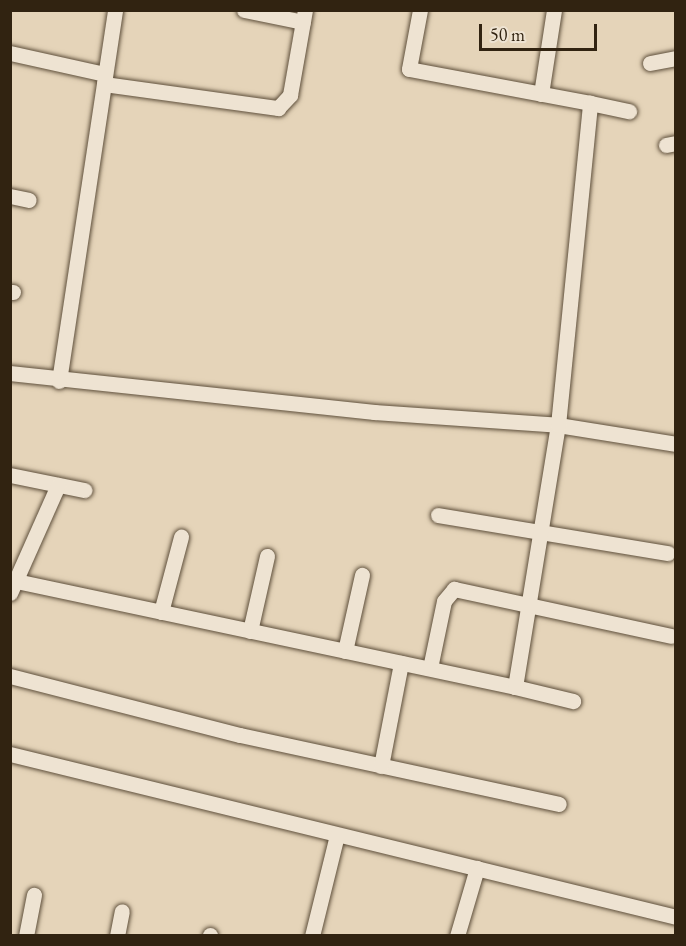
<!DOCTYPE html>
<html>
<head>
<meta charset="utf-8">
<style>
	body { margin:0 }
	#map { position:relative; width:686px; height:946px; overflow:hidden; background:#e5d4b9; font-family:"EB Garamond",serif }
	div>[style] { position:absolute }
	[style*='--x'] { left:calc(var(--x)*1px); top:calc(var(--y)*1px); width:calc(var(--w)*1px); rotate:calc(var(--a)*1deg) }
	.roads { filter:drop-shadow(0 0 2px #5e4f3b) drop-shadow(0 0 2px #5e4f3b) }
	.minor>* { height:15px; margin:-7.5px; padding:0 7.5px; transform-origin:7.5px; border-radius:7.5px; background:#eee3d2 }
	span { translate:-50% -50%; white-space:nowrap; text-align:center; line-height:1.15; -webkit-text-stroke:4.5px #eee3d2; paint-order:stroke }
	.frame { position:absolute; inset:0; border:12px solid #312311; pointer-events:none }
	.scale { position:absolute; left:479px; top:24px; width:118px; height:27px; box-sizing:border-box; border:3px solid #312311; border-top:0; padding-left:8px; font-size:18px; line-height:21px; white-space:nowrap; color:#312311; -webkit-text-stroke:4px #eee3d2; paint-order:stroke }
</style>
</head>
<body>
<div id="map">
	<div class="roads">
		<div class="minor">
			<i style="--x:244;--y:10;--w:60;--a:11.5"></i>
			<i style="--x:420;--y:10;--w:60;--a:100.6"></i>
			<i style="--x:409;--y:69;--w:184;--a:10.6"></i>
			<i style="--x:10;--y:53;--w:97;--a:12.5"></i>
			<i style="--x:650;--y:63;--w:26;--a:-11"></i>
			<i style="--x:104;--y:84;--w:176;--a:7.9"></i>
			<i style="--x:278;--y:108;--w:18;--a:-47"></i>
			<i style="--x:290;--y:95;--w:86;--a:-80"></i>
			<i style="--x:541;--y:94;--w:85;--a:-81.2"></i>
			<i style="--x:666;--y:145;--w:10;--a:-11"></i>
			<i style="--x:10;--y:196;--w:19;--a:12"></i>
			<i style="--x:10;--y:292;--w:3;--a:0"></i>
			<i style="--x:10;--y:373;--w:366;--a:6.1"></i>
			<i style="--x:374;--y:412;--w:184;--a:4"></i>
			<i style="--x:558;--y:425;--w:120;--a:9.1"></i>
			<i style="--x:59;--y:381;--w:375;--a:-81.4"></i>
			<i style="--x:10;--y:475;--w:76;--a:11.5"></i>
			<i style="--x:438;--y:515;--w:233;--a:9.4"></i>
			<i style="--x:16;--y:581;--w:510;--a:11.99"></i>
			<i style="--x:515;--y:687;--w:266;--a:-80.7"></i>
			<i style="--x:558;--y:425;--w:324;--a:-84.3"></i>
			<i style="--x:590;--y:103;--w:40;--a:12"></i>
			<i style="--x:10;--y:593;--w:118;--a:-66"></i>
			<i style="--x:161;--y:612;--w:78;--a:-75.1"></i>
			<i style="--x:250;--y:631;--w:77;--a:-77.2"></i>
			<i style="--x:345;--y:651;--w:78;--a:-77.4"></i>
			<i style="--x:430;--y:668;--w:68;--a:-78.2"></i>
			<i style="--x:444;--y:601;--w:16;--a:-50"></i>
			<i style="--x:454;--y:589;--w:222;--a:12.2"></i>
			<i style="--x:10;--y:676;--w:237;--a:14.4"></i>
			<i style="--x:240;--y:735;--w:326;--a:12.2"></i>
			<i style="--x:515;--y:687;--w:60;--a:13.6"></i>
			<i style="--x:10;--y:754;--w:686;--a:13.75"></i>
			<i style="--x:381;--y:766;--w:105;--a:-79"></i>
			<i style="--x:26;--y:936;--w:42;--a:-79"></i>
			<i style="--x:117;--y:936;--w:25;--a:-79"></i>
			<i style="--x:210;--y:936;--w:1;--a:-90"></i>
			<i style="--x:312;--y:936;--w:104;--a:-76.1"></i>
			<i style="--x:457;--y:936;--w:71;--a:-73.6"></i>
		</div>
	</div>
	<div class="frame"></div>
	<div class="scale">50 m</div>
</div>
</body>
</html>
